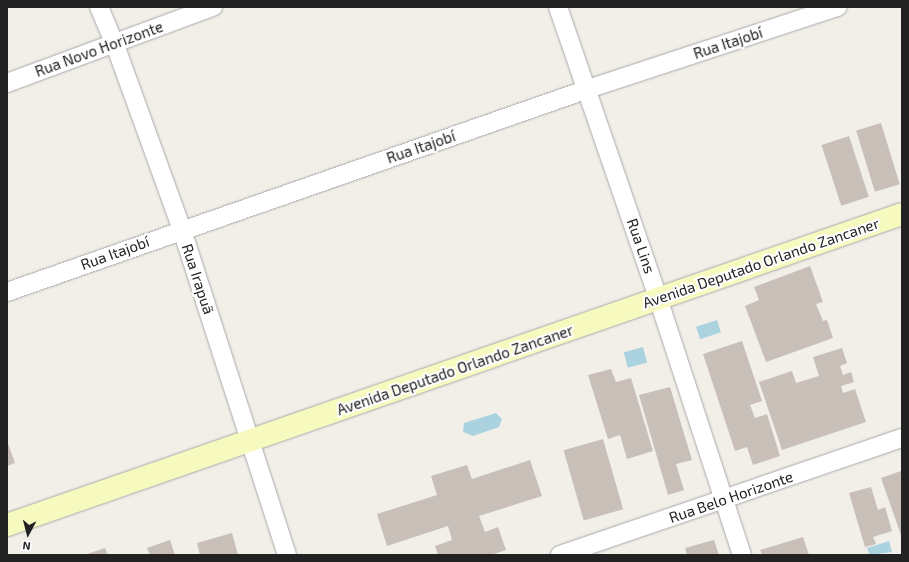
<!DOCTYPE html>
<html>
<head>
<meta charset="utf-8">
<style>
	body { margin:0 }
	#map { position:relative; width:909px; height:562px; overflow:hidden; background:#f2efe9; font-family:"Exo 2",sans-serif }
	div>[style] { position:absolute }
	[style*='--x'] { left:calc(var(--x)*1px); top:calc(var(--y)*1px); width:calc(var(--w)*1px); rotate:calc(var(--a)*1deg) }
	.water>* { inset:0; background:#aad3df; transform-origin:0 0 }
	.building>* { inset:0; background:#c7bfb8; transform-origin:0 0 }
	.roads { filter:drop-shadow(0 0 1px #a9a9a9) drop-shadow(0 0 1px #a9a9a9) }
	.street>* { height:18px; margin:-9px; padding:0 9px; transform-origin:9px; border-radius:9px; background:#fff }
	.secondary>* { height:22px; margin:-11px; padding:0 11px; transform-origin:11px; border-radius:11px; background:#f7fabf }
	span { translate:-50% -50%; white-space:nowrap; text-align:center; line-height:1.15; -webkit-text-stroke:4px #fff; paint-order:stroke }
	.street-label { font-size:15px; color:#222 }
	.frame { position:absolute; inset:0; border:8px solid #222; pointer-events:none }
	.north { position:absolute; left:8px; top:514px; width:40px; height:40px; -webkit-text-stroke:3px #fff; paint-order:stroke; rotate:187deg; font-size:11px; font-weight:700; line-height:16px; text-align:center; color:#222 }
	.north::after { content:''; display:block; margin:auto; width:14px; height:18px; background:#222; clip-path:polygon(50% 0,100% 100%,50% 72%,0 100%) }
</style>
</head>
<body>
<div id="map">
	<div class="water">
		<i style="left:717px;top:320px;width:13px;height:22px;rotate:72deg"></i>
		<i style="left:643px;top:347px;width:16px;height:20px;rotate:75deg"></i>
		<i style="clip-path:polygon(496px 413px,502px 419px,499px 427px,473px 436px,463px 432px,464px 423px)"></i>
		<i style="clip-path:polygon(889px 541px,892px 552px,870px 555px,867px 548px)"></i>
	</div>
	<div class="building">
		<i style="left:881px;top:123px;width:64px;height:26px;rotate:73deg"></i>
		<i style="left:849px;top:136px;width:64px;height:29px;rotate:72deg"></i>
		<i style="clip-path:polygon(810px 266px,823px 302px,816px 304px,823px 321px,827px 320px,833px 338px,766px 362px,745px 306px,759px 300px,754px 287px)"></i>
		<i style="clip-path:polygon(742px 341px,762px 401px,750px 405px,755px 418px,767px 414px,780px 456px,753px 465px,747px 447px,735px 451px,703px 354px)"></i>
		<i style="clip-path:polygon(842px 348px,847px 363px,840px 366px,843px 375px,851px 372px,854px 382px,841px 386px,843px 393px,855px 389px,866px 422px,782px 450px,759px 382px,792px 371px,796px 383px,819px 376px,813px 357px)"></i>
		<i style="clip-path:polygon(611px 369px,616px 382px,631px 378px,653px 451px,627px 459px,620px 435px,608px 439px,588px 375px)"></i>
		<i style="clip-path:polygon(670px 387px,692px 460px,676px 464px,684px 490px,668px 495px,639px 395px)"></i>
		<i style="left:603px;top:439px;width:73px;height:41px;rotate:74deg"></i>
		<i style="clip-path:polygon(7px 441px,15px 463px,7px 466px)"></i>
		<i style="clip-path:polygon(530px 460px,542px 496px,479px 516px,485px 532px,498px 527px,506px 550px,491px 555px,438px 555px,435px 546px,452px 540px,448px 526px,387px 546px,377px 514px,437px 495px,431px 476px,467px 465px,472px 479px)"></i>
		<i style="clip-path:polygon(901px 471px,902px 472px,902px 538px,881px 478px)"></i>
		<i style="clip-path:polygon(871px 487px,878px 510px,885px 507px,892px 531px,873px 537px,876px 544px,865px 547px,849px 493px)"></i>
		<i style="clip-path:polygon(232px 533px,238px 555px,200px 555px,197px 543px)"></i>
		<i style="clip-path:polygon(803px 537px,809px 555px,762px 555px,760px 550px)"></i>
		<i style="clip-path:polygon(170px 540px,175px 555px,150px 555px,147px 548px)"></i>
		<i style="clip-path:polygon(714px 540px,719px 555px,687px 555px,685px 548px)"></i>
		<i style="clip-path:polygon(105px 548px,108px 555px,84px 555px)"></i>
	</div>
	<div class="roads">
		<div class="street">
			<i style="--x:99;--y:7;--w:38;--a:67"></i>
			<i style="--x:114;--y:42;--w:200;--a:70.1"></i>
			<i style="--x:182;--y:230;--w:342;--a:72.1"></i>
			<i style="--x:558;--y:7;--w:308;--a:71"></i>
			<i style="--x:658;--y:298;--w:270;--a:71.9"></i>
			<i style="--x:7;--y:83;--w:220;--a:-20.3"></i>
			<i style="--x:7;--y:292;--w:615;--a:-19.26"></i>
			<i style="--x:588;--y:89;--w:263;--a:-18.2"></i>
			<i style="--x:560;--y:555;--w:361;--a:-18.9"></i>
		</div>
		<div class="secondary">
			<i style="--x:7;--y:525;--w:947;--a:-19.16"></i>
		</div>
	</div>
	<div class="street-label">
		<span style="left:728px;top:43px;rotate:-18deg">Rua Itajobí</span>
		<span style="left:99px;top:49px;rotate:-20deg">Rua Novo Horizonte</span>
		<span style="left:421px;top:147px;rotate:-19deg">Rua Itajobí</span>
		<span style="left:641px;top:246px;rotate:71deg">Rua Lins</span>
		<span style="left:115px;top:253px;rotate:-20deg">Rua Itajobí</span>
		<span style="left:761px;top:263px;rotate:-19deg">Avenida Deputado Orlando Zancaner</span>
		<span style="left:198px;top:279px;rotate:72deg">Rua Irapuã</span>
		<span style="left:455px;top:370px;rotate:-19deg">Avenida Deputado Orlando Zancaner</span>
		<span style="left:731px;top:497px;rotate:-19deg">Rua Belo Horizonte</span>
	</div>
	<div class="frame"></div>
	<div class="north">N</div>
</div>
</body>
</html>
